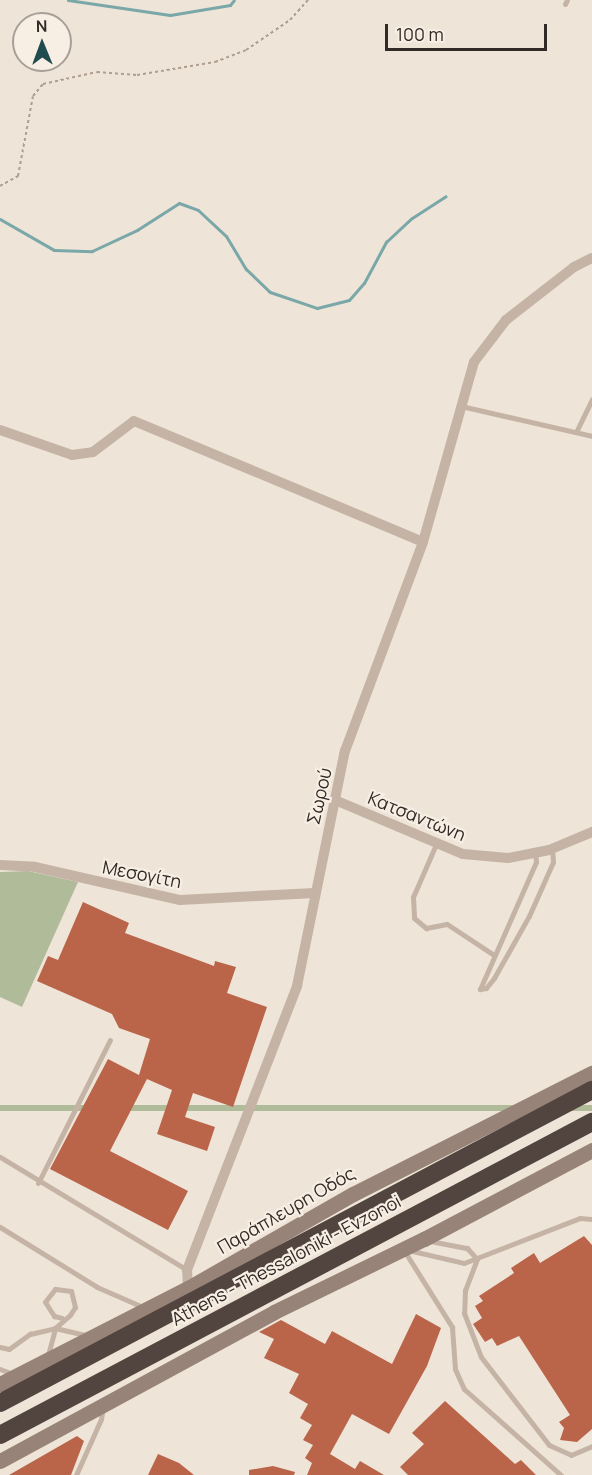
<!DOCTYPE html>
<html>
<head>
<meta charset="utf-8">
<style>
	body { margin:0 }
	#map { position:relative; width:592px; height:1475px; overflow:hidden; background:#eee4d8; font-family:Manrope,sans-serif }
	div>[style] { position:absolute }
	[style*='--x'] { left:calc(var(--x)*1px); top:calc(var(--y)*1px); width:calc(var(--w)*1px); rotate:calc(var(--a)*1deg) }
	.green>* { inset:0; background:#b0bb9a; transform-origin:0 0 }
	.stream>* { height:3px; margin:-1.5px; padding:0 1.5px; transform-origin:1.5px; border-radius:1.5px; background:#7aa7a8 }
	.building>* { inset:0; background:#ba654a }
	.path>* { height:2px; margin-top:-1px; transform-origin:0; background:repeating-linear-gradient(90deg,#b09e90 0 3px,transparent 0 6px) }
	.lane>* { height:5px; margin:-2.5px; padding:0 2.5px; transform-origin:2.5px; border-radius:2.5px; background:#c5b4a6 }
	.street>* { height:10px; margin:-5px; padding:0 5px; transform-origin:5px; border-radius:5px; background:#c5b4a6 }
	.secondary>* { height:15px; margin:-7.5px; padding:0 7.5px; transform-origin:7.5px; border-radius:7.5px; background:#988378 }
	.highway>* { height:18px; margin:-9px; padding:0 9px; transform-origin:9px; border-radius:9px; background:#52443e }
	span { translate:-50% -50%; white-space:nowrap; text-align:center; line-height:1.15; -webkit-text-stroke:4.5px #f7eee4; paint-order:stroke }
	.street-label { font-size:18px; color:#322a26 }
	.north { position:absolute; left:12px; top:12px; width:60px; height:60px; box-sizing:border-box; background:#f7eee4; border:2px solid #a8a098; border-radius:50%; rotate:359deg; font-size:16px; font-weight:700; line-height:24px; text-align:center; color:#322a26 }
	.north::after { content:''; display:block; margin:auto; width:21px; height:27px; background:#204c4f; clip-path:polygon(50% 0,100% 100%,50% 72%,0 100%) }
	.scale { position:absolute; left:385px; top:24px; width:162px; height:27px; box-sizing:border-box; border:3px solid #322a26; border-top:0; padding-left:8px; font-size:18px; line-height:21px; white-space:nowrap; color:#322a26; -webkit-text-stroke:4px #f7eee4; paint-order:stroke }
</style>
</head>
<body>
<div id="map">
	<div class="green">
		<i style="clip-path:polygon(28px 871px,78px 882px,22px 1007px,0 997px,0 872px)"></i>
		<i style="left:592px;top:1105px;width:6px;height:670px;rotate:90deg"></i>
	</div>
	<div class="stream">
		<i style="--x:68;--y:0;--w:103;--a:8.4"></i>
		<i style="--x:170;--y:15;--w:61;--a:-9.5"></i>
		<i style="--x:230;--y:5;--w:6;--a:-51"></i>
		<i style="--x:0;--y:219;--w:62;--a:29.9"></i>
		<i style="--x:54;--y:250;--w:38;--a:2"></i>
		<i style="--x:92;--y:251;--w:50;--a:-25"></i>
		<i style="--x:137;--y:230;--w:50;--a:-32.7"></i>
		<i style="--x:179;--y:203;--w:20;--a:20"></i>
		<i style="--x:198;--y:210;--w:38;--a:43"></i>
		<i style="--x:226;--y:236;--w:39;--a:59"></i>
		<i style="--x:246;--y:269;--w:33;--a:44"></i>
		<i style="--x:270;--y:292;--w:50;--a:18.8"></i>
		<i style="--x:317;--y:308;--w:33;--a:-14"></i>
		<i style="--x:349;--y:300;--w:23;--a:-49"></i>
		<i style="--x:364;--y:283;--w:47;--a:-61.8"></i>
		<i style="--x:386;--y:242;--w:35;--a:-43"></i>
		<i style="--x:412;--y:218;--w:40;--a:-32.9"></i>
	</div>
	<div class="building">
		<i style="clip-path:polygon(83px 902px,129px 923px,125px 933px,214px 966px,215px 961px,236px 967px,227px 993px,267px 1007px,233px 1107px,193px 1093px,185px 1117px,215px 1127px,207px 1151px,157px 1134px,172px 1090px,147px 1079px,110px 1151px,188px 1191px,168px 1230px,50px 1169px,108px 1059px,139px 1075px,150px 1039px,119px 1028px,112px 1014px,37px 981px,48px 956px,58px 960px)"></i>
		<i style="clip-path:polygon(584px 1236px,592px 1245px,592px 1429px,577px 1442px,560px 1440px,564px 1428px,559px 1422px,570px 1415px,519px 1336px,497px 1346px,492px 1338px,485px 1342px,473px 1324px,482px 1318px,475px 1306px,483px 1301px,479px 1296px,514px 1273px,511px 1268px,534px 1253px,540px 1263px)"></i>
		<i style="clip-path:polygon(416px 1314px,441px 1328px,427px 1366px,389px 1434px,352px 1414px,330px 1454px,355px 1469px,360px 1461px,384px 1475px,307px 1475px,312px 1463px,305px 1458px,313px 1445px,303px 1440px,312px 1425px,300px 1418px,308px 1404px,289px 1393px,299px 1374px,264px 1358px,274px 1339px,259px 1332px,281px 1320px,325px 1344px,332px 1331px,392px 1364px)"></i>
		<i style="clip-path:polygon(445px 1401px,515px 1464px,521px 1460px,536px 1475px,408px 1475px,400px 1467px,424px 1444px,412px 1433px)"></i>
		<i style="clip-path:polygon(77px 1436px,84px 1441px,71px 1475px,9px 1475px)"></i>
		<i style="clip-path:polygon(158px 1454px,179px 1463px,194px 1475px,148px 1475px)"></i>
		<i style="clip-path:polygon(273px 1466px,295px 1472px,294px 1475px,249px 1475px,249px 1470px)"></i>
	</div>
	<div class="path">
		<i style="--x:0;--y:186;--w:21;--a:-29"></i>
		<i style="--x:18;--y:176;--w:81;--a:-79.4"></i>
		<i style="--x:33;--y:96;--w:16;--a:-50"></i>
		<i style="--x:43;--y:84;--w:55;--a:-12.5"></i>
		<i style="--x:97;--y:72;--w:40;--a:4.3"></i>
		<i style="--x:137;--y:75;--w:79;--a:-9.5"></i>
		<i style="--x:215;--y:62;--w:33;--a:-21"></i>
		<i style="--x:246;--y:50;--w:53;--a:-34.3"></i>
		<i style="--x:290;--y:20;--w:27;--a:-48"></i>
	</div>
	<div class="lane">
		<i style="--x:565;--y:4;--w:4;--a:-63"></i>
		<i style="--x:461;--y:406;--w:134;--a:12.9"></i>
		<i style="--x:577;--y:430;--w:34;--a:-64"></i>
		<i style="--x:437;--y:842;--w:60;--a:113.6"></i>
		<i style="--x:413;--y:897;--w:21;--a:87"></i>
		<i style="--x:414;--y:918;--w:16;--a:40"></i>
		<i style="--x:426;--y:928;--w:21;--a:-11"></i>
		<i style="--x:447;--y:924;--w:56;--a:33.4"></i>
		<i style="--x:535;--y:852;--w:10;--a:84"></i>
		<i style="--x:536;--y:862;--w:139;--a:113.8"></i>
		<i style="--x:480;--y:989;--w:6;--a:-9"></i>
		<i style="--x:486;--y:988;--w:13;--a:-51"></i>
		<i style="--x:494;--y:978;--w:71;--a:-60.6"></i>
		<i style="--x:529;--y:916;--w:59;--a:-66"></i>
		<i style="--x:553;--y:862;--w:14;--a:-94"></i>
		<i style="--x:0;--y:1157;--w:218;--a:31.1"></i>
		<i style="--x:38;--y:1183;--w:160;--a:-63.3"></i>
		<i style="--x:0;--y:1227;--w:114;--a:31.7"></i>
		<i style="--x:97;--y:1287;--w:50;--a:23.5"></i>
		<i style="--x:430;--y:1241;--w:38;--a:11"></i>
		<i style="--x:467;--y:1248;--w:15;--a:48"></i>
		<i style="--x:408;--y:1250;--w:57;--a:13.1"></i>
		<i style="--x:464;--y:1263;--w:124;--a:-21.2"></i>
		<i style="--x:580;--y:1218;--w:12;--a:5"></i>
		<i style="--x:405;--y:1252;--w:89;--a:57.9"></i>
		<i style="--x:452;--y:1327;--w:42;--a:85.9"></i>
		<i style="--x:455;--y:1369;--w:22;--a:66"></i>
		<i style="--x:464;--y:1389;--w:130;--a:41.6"></i>
		<i style="--x:477;--y:1259;--w:33;--a:111"></i>
		<i style="--x:465;--y:1290;--w:23;--a:92"></i>
		<i style="--x:464;--y:1313;--w:47;--a:68.9"></i>
		<i style="--x:481;--y:1357;--w:111;--a:52.3"></i>
		<i style="--x:549;--y:1445;--w:24;--a:24"></i>
		<i style="--x:571;--y:1455;--w:23;--a:-23"></i>
		<i style="--x:0;--y:1347;--w:9;--a:13"></i>
		<i style="--x:9;--y:1349;--w:26;--a:-36"></i>
		<i style="--x:30;--y:1334;--w:26;--a:-13"></i>
		<i style="--x:55;--y:1328;--w:20;--a:-41"></i>
		<i style="--x:70;--y:1315;--w:9;--a:-58"></i>
		<i style="--x:75;--y:1307;--w:16;--a:-104"></i>
		<i style="--x:71;--y:1291;--w:16;--a:-173"></i>
		<i style="--x:55;--y:1289;--w:16;--a:128"></i>
		<i style="--x:45;--y:1302;--w:17;--a:57"></i>
		<i style="--x:54;--y:1316;--w:8;--a:14"></i>
		<i style="--x:48;--y:1355;--w:28;--a:-75"></i>
		<i style="--x:55;--y:1328;--w:32;--a:13"></i>
		<i style="--x:0;--y:1369;--w:14;--a:21"></i>
		<i style="--x:76;--y:1475;--w:61;--a:-65.9"></i>
		<i style="--x:101;--y:1419;--w:12;--a:-81"></i>
	</div>
	<div class="street">
		<i style="--x:0;--y:430;--w:76;--a:19.1"></i>
		<i style="--x:72;--y:455;--w:21;--a:-8"></i>
		<i style="--x:93;--y:452;--w:51;--a:-37.1"></i>
		<i style="--x:134;--y:421;--w:313;--a:22.7"></i>
		<i style="--x:335;--y:800;--w:139;--a:22.9"></i>
		<i style="--x:463;--y:854;--w:45;--a:5.1"></i>
		<i style="--x:508;--y:858;--w:42;--a:-11"></i>
		<i style="--x:549;--y:850;--w:47;--a:-22.7"></i>
		<i style="--x:0;--y:865;--w:35;--a:3"></i>
		<i style="--x:35;--y:867;--w:149;--a:12.8"></i>
		<i style="--x:180;--y:900;--w:135;--a:-3"></i>
		<i style="--x:188;--y:1288;--w:18;--a:-93"></i>
		<i style="--x:187;--y:1270;--w:305;--a:-68.8"></i>
		<i style="--x:297;--y:986;--w:240;--a:-78.5"></i>
		<i style="--x:345;--y:751;--w:223;--a:-69.5"></i>
		<i style="--x:423;--y:542;--w:187;--a:-74.2"></i>
		<i style="--x:474;--y:362;--w:53;--a:-52.7"></i>
		<i style="--x:506;--y:320;--w:86;--a:-37.9"></i>
		<i style="--x:574;--y:267;--w:20;--a:-27"></i>
	</div>
	<div class="secondary">
		<i style="--x:0;--y:1384;--w:211;--a:-27.1"></i>
		<i style="--x:188;--y:1288;--w:190;--a:-29.7"></i>
		<i style="--x:353;--y:1194;--w:268;--a:-26.9"></i>
		<i style="--x:0;--y:1461;--w:312;--a:-28.5"></i>
		<i style="--x:274;--y:1312;--w:167;--a:-26"></i>
		<i style="--x:424;--y:1239;--w:190;--a:-27.9"></i>
	</div>
	<div class="highway">
		<i style="--x:0;--y:1403;--w:670;--a:-27.87"></i>
		<i style="--x:0;--y:1435;--w:670;--a:-27.87"></i>
	</div>
	<div class="street-label">
		<span style="left:319px;top:796px;rotate:-77deg">Σωρού</span>
		<span style="left:417px;top:816px;rotate:22deg">Κατσαντώνη</span>
		<span style="left:142px;top:874px;rotate:11deg">Μεσογίτη</span>
		<span style="left:286px;top:1210px;rotate:-30deg">Παράπλευρη Οδός</span>
		<span style="left:286px;top:1260px;rotate:-28deg">Athens - Thessaloniki - Evzonoi</span>
	</div>
	<div class="north">N</div>
	<div class="scale">100 m</div>
</div>
</body>
</html>
